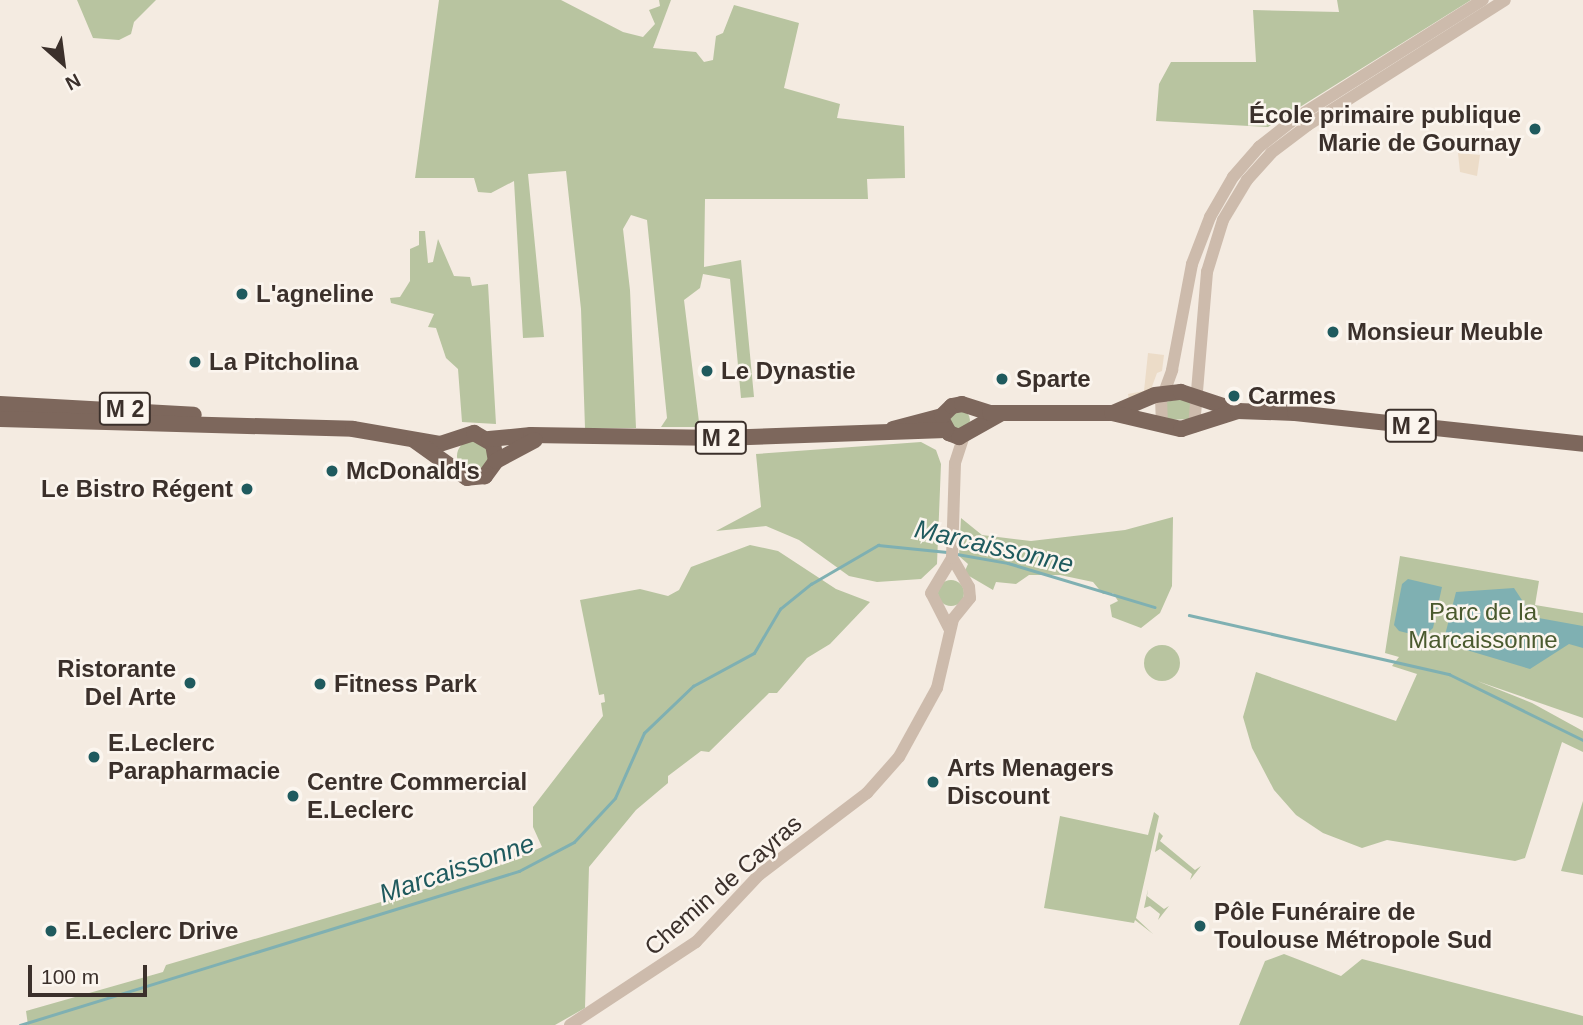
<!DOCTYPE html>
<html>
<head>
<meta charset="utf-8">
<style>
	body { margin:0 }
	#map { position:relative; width:1583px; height:1025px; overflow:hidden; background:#f4ebe1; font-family:Arial,sans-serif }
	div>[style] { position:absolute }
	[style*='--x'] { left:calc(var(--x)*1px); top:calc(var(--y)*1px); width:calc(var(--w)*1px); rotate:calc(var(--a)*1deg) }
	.green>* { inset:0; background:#b8c4a0 }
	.round { border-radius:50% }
	.plaza>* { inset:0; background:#ecdcc8 }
	.water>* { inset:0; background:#7fb0b2 }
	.stream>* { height:2.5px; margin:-1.25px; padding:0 1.25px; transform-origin:1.25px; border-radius:1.25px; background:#7fb0b2 }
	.minor>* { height:12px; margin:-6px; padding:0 6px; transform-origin:6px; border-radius:6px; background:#cdbbac }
	.major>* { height:16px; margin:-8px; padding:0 8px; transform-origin:8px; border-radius:8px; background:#7d675c }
	.dots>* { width:19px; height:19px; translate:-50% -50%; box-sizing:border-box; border:4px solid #fbf5ee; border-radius:50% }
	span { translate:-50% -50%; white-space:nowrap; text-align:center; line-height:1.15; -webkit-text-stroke:5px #fbf5ee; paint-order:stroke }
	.shield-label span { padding:2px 5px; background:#fbf5ee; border:2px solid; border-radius:5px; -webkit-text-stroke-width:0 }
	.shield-label { font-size:23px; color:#3b302b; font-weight:700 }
	.poi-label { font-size:24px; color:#3b302b; font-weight:700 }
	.right { translate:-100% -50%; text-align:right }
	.left { translate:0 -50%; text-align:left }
	.park-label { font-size:24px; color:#4a5a2e }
	.street-label { font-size:24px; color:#3b302b }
	.water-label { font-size:26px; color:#1f5a5e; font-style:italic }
	.north { position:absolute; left:28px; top:28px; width:70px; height:70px; -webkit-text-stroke:5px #fbf5ee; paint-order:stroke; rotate:152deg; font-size:19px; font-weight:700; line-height:28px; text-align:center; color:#3b302b }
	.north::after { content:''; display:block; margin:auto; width:24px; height:32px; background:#3b302b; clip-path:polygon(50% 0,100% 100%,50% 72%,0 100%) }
	.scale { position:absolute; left:28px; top:965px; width:119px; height:32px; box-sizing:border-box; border:4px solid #3b302b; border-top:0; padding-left:9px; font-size:21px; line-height:24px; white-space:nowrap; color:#3b302b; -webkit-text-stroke:5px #fbf5ee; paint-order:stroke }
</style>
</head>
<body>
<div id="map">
	<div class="green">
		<i style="clip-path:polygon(77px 0,156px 0,134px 22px,131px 34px,119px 40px,93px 38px)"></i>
		<i style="clip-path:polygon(439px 0,561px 0,623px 32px,643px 37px,655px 24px,649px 10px,660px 6px,659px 0,671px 0,653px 48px,696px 52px,704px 62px,713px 60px,716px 36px,723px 33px,734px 5px,799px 23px,784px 88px,840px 104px,837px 118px,904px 126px,905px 178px,867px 179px,868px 199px,705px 199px,704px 267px,741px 260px,754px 397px,741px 398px,730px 279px,703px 274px,700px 288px,684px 300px,699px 422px,695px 427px,661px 427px,667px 418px,647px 220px,631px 215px,623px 229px,630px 290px,636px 428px,585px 428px,581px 309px,566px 171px,528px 174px,544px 337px,523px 338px,514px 181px,491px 193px,478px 192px,474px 178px,415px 178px)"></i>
		<i style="clip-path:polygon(1337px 0,1471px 0,1268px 127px,1156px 121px,1159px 84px,1171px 62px,1256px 62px,1253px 10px,1339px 12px)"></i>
		<i style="clip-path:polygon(419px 231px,425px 231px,428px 263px,433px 262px,438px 239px,454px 276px,470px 277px,472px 286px,488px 284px,496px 424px,462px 422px,458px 369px,446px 358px,436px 328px,428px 327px,434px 314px,391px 303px,390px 298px,400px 297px,410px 281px,410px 249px,419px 245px)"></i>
		<i style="clip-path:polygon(1183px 398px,1190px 401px,1190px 419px,1167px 420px,1166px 402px)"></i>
		<i class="round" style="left:950px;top:410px;width:20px;height:20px"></i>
		<i class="round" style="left:457px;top:440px;width:32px;height:32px"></i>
		<i style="clip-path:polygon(921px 442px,936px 450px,941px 464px,937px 564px,921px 579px,877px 582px,849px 576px,799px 540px,766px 526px,716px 531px,761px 507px,756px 454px)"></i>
		<i style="clip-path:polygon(1173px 517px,1172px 586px,1160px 613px,1141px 628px,1112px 617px,1110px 605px,1118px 601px,1113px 593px,1103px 594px,1093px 582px,1060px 575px,1029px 575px,1016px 584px,996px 582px,993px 590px,964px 573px,968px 564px,959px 556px,961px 518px,982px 535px,1031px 541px,1125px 530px)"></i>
		<i style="clip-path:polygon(750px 545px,778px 551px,836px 589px,870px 602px,830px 644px,807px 658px,777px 693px,769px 693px,709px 752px,701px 751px,668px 776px,668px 783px,636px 810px,589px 867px,585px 1008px,555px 1025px,28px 1025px,26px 1011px,163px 972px,166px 965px,483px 872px,542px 847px,533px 827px,533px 807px,603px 716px,601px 703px,605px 702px,604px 694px,599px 695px,580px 600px,640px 589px,668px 596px,679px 590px,691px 567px)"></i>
		<i style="clip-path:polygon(1400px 556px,1539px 581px,1535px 605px,1583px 613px,1583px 718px,1477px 681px,1532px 703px,1583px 731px,1583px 752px,1562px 742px,1525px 858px,1515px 861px,1387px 840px,1362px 848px,1323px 833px,1296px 815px,1274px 790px,1252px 748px,1243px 717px,1256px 672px,1396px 721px,1417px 674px,1392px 666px,1399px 657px,1385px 653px)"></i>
		<i class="round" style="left:938px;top:580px;width:26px;height:26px"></i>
		<i class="round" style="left:1144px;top:645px;width:36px;height:36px"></i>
		<i style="clip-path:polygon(1583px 801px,1583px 875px,1561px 871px)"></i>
		<i style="clip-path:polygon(1154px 812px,1159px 816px,1136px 918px,1153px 934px,1135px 920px,1134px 923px,1044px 908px,1060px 816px,1148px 835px)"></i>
		<i style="clip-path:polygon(1159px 832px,1163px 836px,1160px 841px,1195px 870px,1201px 866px,1190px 880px,1192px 874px,1160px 849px,1155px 852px)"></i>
		<i style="clip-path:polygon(1148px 889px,1147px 896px,1164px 909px,1169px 906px,1158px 920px,1160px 914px,1150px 906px,1144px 908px)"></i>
		<i style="clip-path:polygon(1284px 954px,1341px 976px,1362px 959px,1583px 1016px,1583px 1025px,1239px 1025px,1265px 961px)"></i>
	</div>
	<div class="plaza">
		<i style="clip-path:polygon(1458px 153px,1480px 155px,1477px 176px,1460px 172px)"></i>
		<i style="clip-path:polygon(1148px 353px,1164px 355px,1162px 371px,1157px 373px,1150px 392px,1129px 400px,1128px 394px,1144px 391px)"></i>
	</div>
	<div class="water">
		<i style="clip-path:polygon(1408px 579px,1442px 587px,1433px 628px,1423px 637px,1399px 631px,1394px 625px,1402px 584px)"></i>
		<i style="clip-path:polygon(1514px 588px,1533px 617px,1583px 626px,1583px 648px,1569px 644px,1530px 669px,1443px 643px,1456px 592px)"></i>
	</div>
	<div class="stream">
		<i style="--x:957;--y:554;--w:52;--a:10"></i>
		<i style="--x:1008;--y:563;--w:153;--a:16.7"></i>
		<i style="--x:1189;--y:615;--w:267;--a:12.8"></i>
		<i style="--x:1449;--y:674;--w:149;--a:26.2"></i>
		<i style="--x:20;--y:1025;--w:522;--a:-17.15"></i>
		<i style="--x:519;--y:871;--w:62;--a:-27.8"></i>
		<i style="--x:574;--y:842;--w:60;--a:-47"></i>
		<i style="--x:615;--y:798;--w:71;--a:-66"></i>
		<i style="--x:644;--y:733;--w:68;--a:-43.8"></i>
		<i style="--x:693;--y:686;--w:69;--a:-28.4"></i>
		<i style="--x:754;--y:653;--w:51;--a:-59.4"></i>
		<i style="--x:780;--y:609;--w:40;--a:-39"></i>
		<i style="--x:811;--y:584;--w:78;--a:-30.2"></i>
		<i style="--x:878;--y:545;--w:69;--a:5.8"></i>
	</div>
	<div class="minor">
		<i style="--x:1162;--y:426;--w:25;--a:-92"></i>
		<i style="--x:1161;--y:401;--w:33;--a:-70"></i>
		<i style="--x:1172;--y:370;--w:108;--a:-79.3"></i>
		<i style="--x:1192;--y:264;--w:50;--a:-69"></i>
		<i style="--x:1210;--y:217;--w:46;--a:-60.1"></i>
		<i style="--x:1233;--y:177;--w:40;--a:-49"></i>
		<i style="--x:1259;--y:147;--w:47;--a:-38.1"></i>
		<i style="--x:1296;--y:118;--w:221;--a:-32.3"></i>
		<i style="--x:1194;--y:427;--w:156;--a:-85.2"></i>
		<i style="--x:1207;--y:272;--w:54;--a:-72.9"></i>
		<i style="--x:1223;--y:220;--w:47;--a:-59"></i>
		<i style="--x:1247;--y:180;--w:36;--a:-48"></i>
		<i style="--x:1271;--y:153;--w:46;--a:-37.1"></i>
		<i style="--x:1308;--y:125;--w:233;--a:-32.4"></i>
		<i style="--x:949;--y:628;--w:39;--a:-117"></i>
		<i style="--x:931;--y:593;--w:41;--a:-59"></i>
		<i style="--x:570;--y:1025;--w:151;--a:-33.4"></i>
		<i style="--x:696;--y:942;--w:92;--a:-46.8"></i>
		<i style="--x:759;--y:875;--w:136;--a:-37.2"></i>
		<i style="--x:867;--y:793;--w:48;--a:-48.4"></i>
		<i style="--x:899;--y:757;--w:79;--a:-61.2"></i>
		<i style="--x:937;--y:688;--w:71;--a:-76.9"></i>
		<i style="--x:953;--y:619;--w:27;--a:-51"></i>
		<i style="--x:970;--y:598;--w:11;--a:-95"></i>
		<i style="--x:969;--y:587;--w:34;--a:-120"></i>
		<i style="--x:952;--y:558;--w:95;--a:-88.2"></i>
		<i style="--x:955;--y:463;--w:28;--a:-72"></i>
	</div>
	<div class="major">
		<i style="--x:0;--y:404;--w:194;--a:3.2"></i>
		<i style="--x:1115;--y:412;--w:43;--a:-23"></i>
		<i style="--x:1155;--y:395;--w:26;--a:-7"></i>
		<i style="--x:1181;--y:392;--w:60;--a:18.4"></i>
		<i style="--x:0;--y:419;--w:353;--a:1.6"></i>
		<i style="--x:353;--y:429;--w:88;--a:9.8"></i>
		<i style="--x:440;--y:444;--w:36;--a:-18"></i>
		<i style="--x:474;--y:433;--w:22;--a:30"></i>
		<i style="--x:493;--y:444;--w:17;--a:80"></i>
		<i style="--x:496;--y:461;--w:19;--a:126"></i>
		<i style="--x:485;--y:476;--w:18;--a:174"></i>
		<i style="--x:467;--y:478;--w:65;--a:-144.4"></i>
		<i style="--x:943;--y:422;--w:13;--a:61"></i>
		<i style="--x:949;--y:433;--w:11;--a:22"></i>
		<i style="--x:959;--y:437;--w:47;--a:-29.3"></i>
		<i style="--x:893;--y:429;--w:51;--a:-14.9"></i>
		<i style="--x:942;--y:416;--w:14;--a:-45"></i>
		<i style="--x:952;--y:406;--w:10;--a:-11"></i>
		<i style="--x:962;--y:404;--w:29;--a:18"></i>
		<i style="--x:990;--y:413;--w:122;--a:0"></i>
		<i style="--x:1112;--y:413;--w:71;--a:13.1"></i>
		<i style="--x:1181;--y:429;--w:60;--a:-17.5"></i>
		<i style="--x:1238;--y:411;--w:57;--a:2"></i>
		<i style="--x:1295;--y:413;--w:290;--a:6.1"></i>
		<i style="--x:489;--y:439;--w:42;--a:-5.4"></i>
		<i style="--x:531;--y:435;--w:189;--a:0.9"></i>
		<i style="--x:720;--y:438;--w:226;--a:-2"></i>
		<i style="--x:496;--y:461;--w:44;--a:-28.3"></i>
	</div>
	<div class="dots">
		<i style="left:1535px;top:129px;background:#1f5a5e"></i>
		<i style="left:242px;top:294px;background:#1f5a5e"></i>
		<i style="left:1333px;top:332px;background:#1f5a5e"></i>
		<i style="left:195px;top:362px;background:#1f5a5e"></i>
		<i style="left:707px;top:371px;background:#1f5a5e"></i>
		<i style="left:1002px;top:379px;background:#1f5a5e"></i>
		<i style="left:1234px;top:396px;background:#1f5a5e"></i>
		<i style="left:332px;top:471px;background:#1f5a5e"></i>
		<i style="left:247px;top:489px;background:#1f5a5e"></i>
		<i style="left:190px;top:683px;background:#1f5a5e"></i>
		<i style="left:320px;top:684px;background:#1f5a5e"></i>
		<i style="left:94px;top:757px;background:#1f5a5e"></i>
		<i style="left:933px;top:782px;background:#1f5a5e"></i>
		<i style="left:293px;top:796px;background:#1f5a5e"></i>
		<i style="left:1200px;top:926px;background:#1f5a5e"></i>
		<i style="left:51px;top:931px;background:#1f5a5e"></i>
	</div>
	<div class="shield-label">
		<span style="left:125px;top:409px">M 2</span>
		<span style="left:1411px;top:426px">M 2</span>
		<span style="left:721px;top:438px">M 2</span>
	</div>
	<div class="poi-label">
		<span class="right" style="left:1521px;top:129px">École primaire publique<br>Marie de Gournay</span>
		<span class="left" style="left:256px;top:294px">L'agneline</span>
		<span class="left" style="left:1347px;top:332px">Monsieur Meuble</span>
		<span class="left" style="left:209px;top:362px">La Pitcholina</span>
		<span class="left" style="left:721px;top:371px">Le Dynastie</span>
		<span class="left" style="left:1016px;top:379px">Sparte</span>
		<span class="left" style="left:1248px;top:396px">Carmes</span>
		<span class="left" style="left:346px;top:471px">McDonald's</span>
		<span class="right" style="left:233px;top:489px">Le Bistro Régent</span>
		<span class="right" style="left:176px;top:683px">Ristorante<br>Del Arte</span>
		<span class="left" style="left:334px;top:684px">Fitness Park</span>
		<span class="left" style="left:108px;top:757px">E.Leclerc<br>Parapharmacie</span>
		<span class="left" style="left:947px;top:782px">Arts Menagers<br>Discount</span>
		<span class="left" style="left:307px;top:796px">Centre Commercial<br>E.Leclerc</span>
		<span class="left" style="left:1214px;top:926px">Pôle Funéraire de<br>Toulouse Métropole Sud</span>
		<span class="left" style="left:65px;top:931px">E.Leclerc Drive</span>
	</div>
	<div class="park-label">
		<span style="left:1483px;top:626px">Parc de la<br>Marcaissonne</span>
	</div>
	<div class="street-label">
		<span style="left:723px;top:885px;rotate:-41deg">Chemin de Cayras</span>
	</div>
	<div class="water-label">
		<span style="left:994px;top:547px;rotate:13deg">Marcaissonne</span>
		<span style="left:457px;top:869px;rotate:-19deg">Marcaissonne</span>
	</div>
	<div class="north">N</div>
	<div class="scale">100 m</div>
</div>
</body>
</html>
